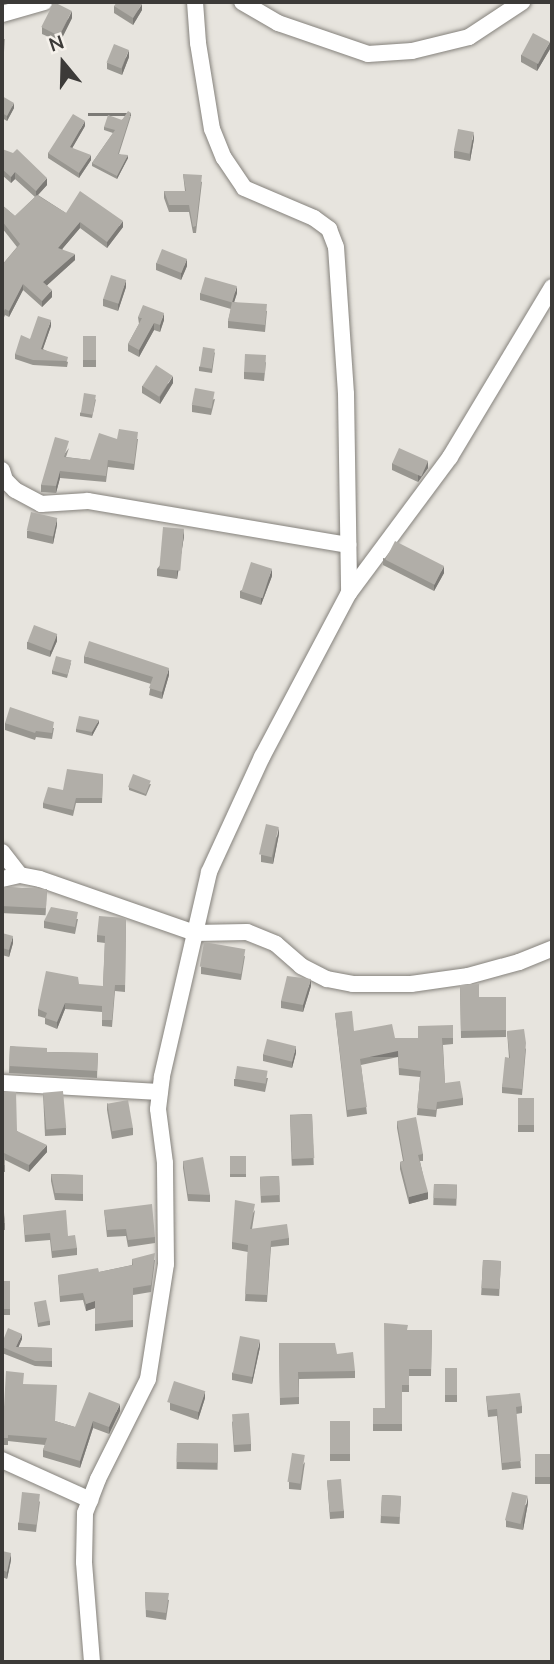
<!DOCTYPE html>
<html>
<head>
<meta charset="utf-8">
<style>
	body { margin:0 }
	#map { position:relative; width:554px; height:1664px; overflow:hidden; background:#e7e4de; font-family:Mulish,sans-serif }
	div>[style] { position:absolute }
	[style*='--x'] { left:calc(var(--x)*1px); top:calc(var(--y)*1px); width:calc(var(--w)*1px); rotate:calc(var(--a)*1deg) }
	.roads { filter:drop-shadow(0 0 2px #85827c) drop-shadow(0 0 2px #85827c) }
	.minor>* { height:16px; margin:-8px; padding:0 8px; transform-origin:8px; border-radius:8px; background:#fff }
	.wall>* { inset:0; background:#989690; transform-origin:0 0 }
	.shaded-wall>* { inset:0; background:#7c7a76; transform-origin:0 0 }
	.building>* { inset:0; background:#b1aea8; transform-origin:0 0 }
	span { translate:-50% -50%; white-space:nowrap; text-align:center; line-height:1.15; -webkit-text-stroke:6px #f5f1eb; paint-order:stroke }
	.frame { position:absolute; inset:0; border:4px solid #3c3a38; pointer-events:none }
	.north { position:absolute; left:28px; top:28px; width:70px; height:70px; -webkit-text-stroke:5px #f5f1eb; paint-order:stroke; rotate:341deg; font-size:19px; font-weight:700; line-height:28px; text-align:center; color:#3c3a38 }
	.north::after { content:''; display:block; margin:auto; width:24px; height:32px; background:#3c3a38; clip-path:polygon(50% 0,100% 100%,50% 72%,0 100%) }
</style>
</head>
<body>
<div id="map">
	<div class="roads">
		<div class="minor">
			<i style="--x:195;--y:2;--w:41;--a:85.8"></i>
			<i style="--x:198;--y:43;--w:87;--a:80.8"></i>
			<i style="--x:212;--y:129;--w:31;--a:68"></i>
			<i style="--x:224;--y:158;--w:36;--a:56"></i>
			<i style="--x:244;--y:188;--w:76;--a:23.2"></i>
			<i style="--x:314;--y:218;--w:19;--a:36"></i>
			<i style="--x:329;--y:229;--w:19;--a:69"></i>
			<i style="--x:336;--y:247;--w:147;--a:86.1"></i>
			<i style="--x:346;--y:394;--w:199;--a:89.1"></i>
			<i style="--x:242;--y:2;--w:42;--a:30.3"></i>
			<i style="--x:278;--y:23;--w:95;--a:19"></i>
			<i style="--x:368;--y:54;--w:44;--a:-3.9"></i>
			<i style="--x:412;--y:51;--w:59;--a:-13.8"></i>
			<i style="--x:469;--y:37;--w:64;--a:-33.4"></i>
			<i style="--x:2;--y:14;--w:44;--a:-15.9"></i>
			<i style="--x:2;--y:470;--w:10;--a:73"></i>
			<i style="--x:5;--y:480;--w:14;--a:45"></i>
			<i style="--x:15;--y:490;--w:30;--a:28"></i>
			<i style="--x:41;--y:504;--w:47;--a:-3.7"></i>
			<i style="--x:88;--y:501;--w:264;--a:9.6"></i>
			<i style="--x:2;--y:852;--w:29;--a:52"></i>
			<i style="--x:2;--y:879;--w:18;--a:-13"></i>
			<i style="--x:20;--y:875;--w:20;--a:11"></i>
			<i style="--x:40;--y:879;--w:164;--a:19.2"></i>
			<i style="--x:195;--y:933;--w:52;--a:-1.1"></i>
			<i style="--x:247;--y:932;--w:31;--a:22"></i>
			<i style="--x:276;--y:944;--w:33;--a:41"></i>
			<i style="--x:301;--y:966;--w:29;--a:27"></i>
			<i style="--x:327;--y:979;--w:26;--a:11"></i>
			<i style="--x:353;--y:984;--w:58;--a:0"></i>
			<i style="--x:411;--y:984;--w:58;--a:-8"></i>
			<i style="--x:468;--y:976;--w:53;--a:-15.4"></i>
			<i style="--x:519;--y:962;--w:35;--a:-22"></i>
			<i style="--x:2;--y:1083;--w:158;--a:3.3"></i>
			<i style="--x:2;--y:1460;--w:97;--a:24.4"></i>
			<i style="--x:92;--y:1662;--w:100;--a:-94.6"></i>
			<i style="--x:84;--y:1562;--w:49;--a:-88.8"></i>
			<i style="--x:85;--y:1513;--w:36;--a:-69"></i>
			<i style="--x:98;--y:1479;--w:112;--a:-63.4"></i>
			<i style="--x:148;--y:1379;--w:116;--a:-81.1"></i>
			<i style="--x:166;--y:1264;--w:101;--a:-90.6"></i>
			<i style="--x:165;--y:1163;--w:54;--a:-97.4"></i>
			<i style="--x:158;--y:1109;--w:33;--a:-83"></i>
			<i style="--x:162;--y:1076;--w:209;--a:-77"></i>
			<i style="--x:209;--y:872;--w:127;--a:-65.3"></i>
			<i style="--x:262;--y:757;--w:186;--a:-62.1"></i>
			<i style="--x:349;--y:593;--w:169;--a:-53.4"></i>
			<i style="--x:450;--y:457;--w:198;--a:-59"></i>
		</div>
	</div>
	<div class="wall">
		<i style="clip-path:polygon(114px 6px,142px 10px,133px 25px,114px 13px)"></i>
		<i style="clip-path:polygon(72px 18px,60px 42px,42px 34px,42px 27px)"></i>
		<i style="clip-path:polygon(550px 49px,537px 71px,521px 62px,521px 55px)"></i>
		<i style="clip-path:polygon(129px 57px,122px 75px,107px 69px,107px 63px)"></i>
		<i style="clip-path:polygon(2px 96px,14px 108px,7px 121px,2px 118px)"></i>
		<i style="clip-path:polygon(131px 116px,119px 154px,128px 158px,117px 179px,92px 166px,92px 163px,113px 133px,104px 130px,104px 127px)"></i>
		<i style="clip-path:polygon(85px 126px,72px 148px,91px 160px,79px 178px,48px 158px,48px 153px)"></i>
		<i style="clip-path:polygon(474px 139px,470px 161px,454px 158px,454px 151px)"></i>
		<i style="clip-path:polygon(2px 149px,47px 185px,38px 195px,66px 213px,123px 227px,107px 248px,80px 228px,62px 249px,75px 260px,47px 285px,52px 297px,42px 307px,23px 290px,9px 317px,5px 315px,2px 322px,2px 265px,17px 247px,2px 228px,2px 205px,15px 216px,35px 197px,15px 179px,11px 183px,2px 175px)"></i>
		<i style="clip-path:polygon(183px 174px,202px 182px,196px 233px,193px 233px,189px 212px,169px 212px,164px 198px,164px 191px,185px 191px)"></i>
		<i style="clip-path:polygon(156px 263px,187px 266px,181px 280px,156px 270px)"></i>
		<i style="clip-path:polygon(126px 287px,118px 311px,103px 306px,103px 299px)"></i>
		<i style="clip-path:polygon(200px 293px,237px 293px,234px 302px,267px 311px,265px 332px,228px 328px,228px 321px,231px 309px,200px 300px)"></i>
		<i style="clip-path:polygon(138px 317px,164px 320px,160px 332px,154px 330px,139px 357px,128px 351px,128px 344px,139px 324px)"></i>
		<i style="clip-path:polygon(51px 326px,43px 349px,68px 362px,67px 367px,33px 365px,15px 359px,15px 354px,30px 339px)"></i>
		<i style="left:83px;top:336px;width:13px;height:31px"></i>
		<i style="clip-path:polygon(215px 352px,212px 373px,199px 371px,199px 367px)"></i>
		<i style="clip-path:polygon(266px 362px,264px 381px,244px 379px,244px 372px)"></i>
		<i style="clip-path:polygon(173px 383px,160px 404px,142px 393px,142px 386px)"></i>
		<i style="clip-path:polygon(96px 399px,92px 418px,80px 416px,80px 413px)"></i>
		<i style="clip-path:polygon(215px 399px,211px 415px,192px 412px,192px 405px)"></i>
		<i style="clip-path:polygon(117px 439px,138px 439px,134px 470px,108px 467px,106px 482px,60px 478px,56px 493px,41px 492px,41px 485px,69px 448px,66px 457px,90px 460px)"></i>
		<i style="clip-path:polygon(392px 463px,428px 468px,418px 482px,392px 470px)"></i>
		<i style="clip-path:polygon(57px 525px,53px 544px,27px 538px,27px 531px)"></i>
		<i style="clip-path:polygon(184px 536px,177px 579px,157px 576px,157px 569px)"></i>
		<i style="clip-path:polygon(383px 558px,444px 573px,434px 591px,383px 565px)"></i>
		<i style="clip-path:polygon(272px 576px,261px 605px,240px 598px,240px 591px)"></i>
		<i style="clip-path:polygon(57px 641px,50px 657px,27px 649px,27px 642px)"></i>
		<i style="clip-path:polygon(84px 656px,169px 675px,162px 699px,149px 695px,151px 684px,84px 663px)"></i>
		<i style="clip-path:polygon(71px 663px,67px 678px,52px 674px,52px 670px)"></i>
		<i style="clip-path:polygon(5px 723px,54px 728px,52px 739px,36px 737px,35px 740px,5px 730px)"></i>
		<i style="clip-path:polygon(99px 723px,92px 736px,76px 732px,76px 729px)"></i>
		<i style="clip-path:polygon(103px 774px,102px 803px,76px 803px,73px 816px,43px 808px,43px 803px,63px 790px)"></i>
		<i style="clip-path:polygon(151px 784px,146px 796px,129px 790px,129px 787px)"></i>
		<i style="clip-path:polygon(279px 834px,273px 864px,261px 862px,261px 855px)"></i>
		<i style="left:2px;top:887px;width:45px;height:26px;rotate:3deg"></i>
		<i style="clip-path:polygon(126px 918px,125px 992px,115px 991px,112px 1027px,102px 1026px,102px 1012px,65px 1009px,57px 1029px,45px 1024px,45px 1018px,38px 1016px,38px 1009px,103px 986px,105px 943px,97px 942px,97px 935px)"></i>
		<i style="clip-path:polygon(78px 919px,75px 934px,44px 928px,44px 921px)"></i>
		<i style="clip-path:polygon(2px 933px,13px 943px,9px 957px,2px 955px)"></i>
		<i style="clip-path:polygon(245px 956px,241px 980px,201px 974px,201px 967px)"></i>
		<i style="clip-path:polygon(460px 985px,479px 997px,506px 997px,506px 1037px,461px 1038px)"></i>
		<i style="clip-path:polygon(311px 986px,303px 1012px,281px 1008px,281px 1001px)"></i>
		<i style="clip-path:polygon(335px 1013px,354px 1031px,395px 1038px,418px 1038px,453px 1025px,453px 1044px,443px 1045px,445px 1083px,463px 1098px,463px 1105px,437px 1109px,436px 1117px,417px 1115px,420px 1077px,399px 1075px,398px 1057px,361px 1065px,367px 1114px,347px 1117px)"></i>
		<i style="clip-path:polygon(507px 1031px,526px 1049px,522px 1095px,502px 1093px,502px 1087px,509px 1058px)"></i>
		<i style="clip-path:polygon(10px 1046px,47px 1052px,98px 1053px,97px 1078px,9px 1073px)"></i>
		<i style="clip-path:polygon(296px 1053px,292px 1068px,263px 1061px,263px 1054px)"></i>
		<i style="clip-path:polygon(268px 1078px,265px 1092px,234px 1086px,234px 1079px)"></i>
		<i style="clip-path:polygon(2px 1092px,17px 1131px,47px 1152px,29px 1172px,5px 1160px,5px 1172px,2px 1172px)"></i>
		<i style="clip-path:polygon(43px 1093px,66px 1128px,66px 1135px,45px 1136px)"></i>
		<i style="left:518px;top:1098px;width:16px;height:34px"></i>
		<i style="clip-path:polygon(107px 1103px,133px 1128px,133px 1135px,112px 1139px,107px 1110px)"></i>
		<i style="left:312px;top:1114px;width:51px;height:22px;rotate:88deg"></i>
		<i style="clip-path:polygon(397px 1121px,423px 1154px,423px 1161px,420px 1161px,428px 1199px,409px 1204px,400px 1169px,400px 1162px,403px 1161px,397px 1128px)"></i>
		<i style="left:246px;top:1156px;width:21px;height:16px;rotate:90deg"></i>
		<i style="clip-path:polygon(183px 1161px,210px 1195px,210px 1202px,188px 1201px,183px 1168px)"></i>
		<i style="clip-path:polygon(51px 1174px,83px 1175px,83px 1201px,55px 1200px,51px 1181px)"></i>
		<i style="left:279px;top:1176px;width:26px;height:19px;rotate:88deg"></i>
		<i style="left:434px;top:1184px;width:23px;height:21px;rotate:2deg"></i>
		<i style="clip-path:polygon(2px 1201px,5px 1223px,5px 1230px,2px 1230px)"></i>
		<i style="clip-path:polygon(104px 1210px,155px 1237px,155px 1243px,128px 1247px,126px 1236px,107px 1237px)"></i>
		<i style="clip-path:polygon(255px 1210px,252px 1229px,289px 1238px,289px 1245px,271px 1247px,267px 1302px,245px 1301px,248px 1252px,232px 1249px,232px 1242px)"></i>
		<i style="clip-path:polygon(23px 1215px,68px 1236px,77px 1248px,77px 1255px,52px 1258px,50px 1240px,25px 1242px)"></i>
		<i style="clip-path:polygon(132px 1259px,155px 1260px,151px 1292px,133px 1295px,133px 1327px,95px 1331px,95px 1308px,86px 1311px,83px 1300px,60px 1302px,58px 1275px,99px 1272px,132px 1265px)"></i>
		<i style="left:483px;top:1260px;width:18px;height:35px;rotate:3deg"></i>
		<i style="left:10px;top:1281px;width:34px;height:8px;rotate:90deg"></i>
		<i style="clip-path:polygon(34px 1302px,50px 1321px,50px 1325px,38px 1327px)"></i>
		<i style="clip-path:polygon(407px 1330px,432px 1330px,431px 1376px,409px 1376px,409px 1392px,402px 1392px,402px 1431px,373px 1431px,373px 1408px,385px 1408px)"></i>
		<i style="clip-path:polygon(22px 1339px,18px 1347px,52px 1348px,52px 1367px,35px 1366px,2px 1353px,2px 1343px)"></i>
		<i style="clip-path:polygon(279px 1343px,355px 1371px,355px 1378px,299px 1379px,299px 1404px,280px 1405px)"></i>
		<i style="clip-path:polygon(260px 1347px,252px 1384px,232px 1380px,232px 1373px)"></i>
		<i style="left:445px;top:1368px;width:12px;height:34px"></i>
		<i style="clip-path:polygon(23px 1384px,55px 1421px,75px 1427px,120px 1411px,109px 1434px,93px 1428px,80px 1468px,43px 1457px,43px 1450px,45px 1445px,8px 1441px,8px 1445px,2px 1445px,2px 1407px,4px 1407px)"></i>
		<i style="clip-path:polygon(486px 1396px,522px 1406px,522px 1413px,516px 1414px,521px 1468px,502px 1470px,497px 1416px,488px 1417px)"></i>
		<i style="clip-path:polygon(205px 1398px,198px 1420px,170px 1410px,170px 1403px)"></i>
		<i style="clip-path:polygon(232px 1421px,251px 1444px,251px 1451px,234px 1452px)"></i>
		<i style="left:350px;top:1421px;width:40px;height:20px;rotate:90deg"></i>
		<i style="left:177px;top:1443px;width:41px;height:26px;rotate:1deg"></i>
		<i style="left:552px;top:1454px;width:30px;height:17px;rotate:90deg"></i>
		<i style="clip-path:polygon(305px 1462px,301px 1490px,289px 1489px,289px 1482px)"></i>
		<i style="clip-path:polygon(327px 1480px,344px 1511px,344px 1518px,330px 1519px)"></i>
		<i style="left:382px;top:1495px;width:19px;height:28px;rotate:3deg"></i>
		<i style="clip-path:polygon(40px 1501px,36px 1532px,18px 1530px,18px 1523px)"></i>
		<i style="clip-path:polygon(528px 1503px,523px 1530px,506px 1527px,506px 1520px)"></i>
		<i style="clip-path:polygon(2px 1551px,11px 1560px,7px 1579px,2px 1577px)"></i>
		<i style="clip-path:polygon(145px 1592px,169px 1600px,166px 1620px,146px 1617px)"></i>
	</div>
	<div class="shaded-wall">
		<i style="clip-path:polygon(142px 4px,142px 10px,133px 25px,133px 18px)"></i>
		<i style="clip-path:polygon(72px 11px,72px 18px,60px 42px,60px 35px)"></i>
		<i style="clip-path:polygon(550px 42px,550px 49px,537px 71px,537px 64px)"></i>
		<i style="clip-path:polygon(129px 50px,129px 57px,122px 75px,122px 68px)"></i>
		<i style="clip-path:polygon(14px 103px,14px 108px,7px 121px,7px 116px)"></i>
		<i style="left:131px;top:113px;width:3px;height:43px;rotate:90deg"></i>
		<i style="clip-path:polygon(85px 121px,85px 126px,70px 152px,70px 147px)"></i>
		<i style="clip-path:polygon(474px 132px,474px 139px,470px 161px,470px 154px)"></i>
		<i style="clip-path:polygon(91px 155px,91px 160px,79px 178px,79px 173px)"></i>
		<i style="clip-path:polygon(128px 155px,128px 158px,117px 179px,117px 176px)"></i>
		<i style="clip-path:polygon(15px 172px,15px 179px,11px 183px,11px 177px)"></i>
		<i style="clip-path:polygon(47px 178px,47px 185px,36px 197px,36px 191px)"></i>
		<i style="clip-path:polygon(123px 221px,123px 227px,107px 248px,107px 242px)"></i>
		<i style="clip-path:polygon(80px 222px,80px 228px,58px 254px,58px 248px)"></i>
		<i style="clip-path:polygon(75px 254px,75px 260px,43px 289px,43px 282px)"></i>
		<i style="clip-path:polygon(187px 259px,187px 266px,181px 280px,181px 273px)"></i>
		<i style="clip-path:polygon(126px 280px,126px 287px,118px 311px,118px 304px)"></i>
		<i style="clip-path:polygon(23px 284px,23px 290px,9px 317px,9px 311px)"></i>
		<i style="clip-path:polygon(237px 286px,237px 293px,232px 309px,232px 302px)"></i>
		<i style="clip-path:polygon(52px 290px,52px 297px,42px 307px,42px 301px)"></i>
		<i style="clip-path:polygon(164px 313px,164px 320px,160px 332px,160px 325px)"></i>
		<i style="clip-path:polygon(51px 320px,51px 326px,41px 354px,41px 349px)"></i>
		<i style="clip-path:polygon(154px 323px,154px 330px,139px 357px,139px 350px)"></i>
		<i style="clip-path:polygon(173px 376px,173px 383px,160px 404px,160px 397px)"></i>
		<i style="clip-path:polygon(428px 461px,428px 468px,418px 482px,418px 475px)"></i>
		<i style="clip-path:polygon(60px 471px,60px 478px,56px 493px,56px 486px)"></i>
		<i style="clip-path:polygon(57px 518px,57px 525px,53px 544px,53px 537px)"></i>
		<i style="clip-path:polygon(184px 529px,184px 536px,177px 579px,177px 572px)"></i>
		<i style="clip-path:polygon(444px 566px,444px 573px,434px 591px,434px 585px)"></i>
		<i style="clip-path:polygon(272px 569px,272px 576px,261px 605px,261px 598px)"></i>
		<i style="clip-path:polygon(57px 634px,57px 641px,50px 657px,50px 650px)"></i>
		<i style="clip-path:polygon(169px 668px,169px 675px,162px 699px,162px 692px)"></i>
		<i style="clip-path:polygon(99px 720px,99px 723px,92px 736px,92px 732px)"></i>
		<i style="clip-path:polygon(279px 827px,279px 834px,273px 864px,273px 858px)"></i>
		<i style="clip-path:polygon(13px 936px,13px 943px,9px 957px,9px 950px)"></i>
		<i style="clip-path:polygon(311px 979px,311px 986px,303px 1012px,303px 1005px)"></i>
		<i style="clip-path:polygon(65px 1003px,65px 1009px,57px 1029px,57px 1022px)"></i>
		<i style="clip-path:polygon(296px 1046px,296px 1053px,292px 1068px,292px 1062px)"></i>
		<i style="left:398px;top:1051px;width:6px;height:39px;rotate:90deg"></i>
		<i style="clip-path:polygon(47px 1145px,47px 1152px,29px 1172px,29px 1165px)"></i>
		<i style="clip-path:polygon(428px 1192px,428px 1199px,409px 1204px,409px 1197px)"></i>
		<i style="clip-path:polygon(95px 1301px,95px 1308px,86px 1311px,86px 1304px)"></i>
		<i style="clip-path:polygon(22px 1334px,22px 1339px,16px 1353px,16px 1347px)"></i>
		<i style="clip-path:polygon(260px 1340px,260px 1347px,252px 1384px,252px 1377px)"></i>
		<i style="clip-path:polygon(205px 1391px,205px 1398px,198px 1420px,198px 1413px)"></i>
		<i style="clip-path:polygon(120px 1404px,120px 1411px,109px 1434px,109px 1427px)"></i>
		<i style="clip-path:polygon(93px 1421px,93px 1428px,80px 1468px,80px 1461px)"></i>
		<i style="clip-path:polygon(528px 1496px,528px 1503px,523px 1530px,523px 1523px)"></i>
		<i style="clip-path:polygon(11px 1553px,11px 1560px,7px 1579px,7px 1572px)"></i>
	</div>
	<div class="building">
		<i style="left:54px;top:2px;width:20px;height:28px;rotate:27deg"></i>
		<i style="clip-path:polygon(117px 2px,139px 2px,142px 4px,133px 18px,114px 6px)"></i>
		<i style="left:533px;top:33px;width:19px;height:25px;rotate:28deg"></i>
		<i style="clip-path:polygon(2px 39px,5px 39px,4px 52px,2px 51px)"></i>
		<i style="left:114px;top:44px;width:16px;height:20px;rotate:22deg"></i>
		<i style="clip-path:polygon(2px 96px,14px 103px,7px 116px,2px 113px)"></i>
		<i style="clip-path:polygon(128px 111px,131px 113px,118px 154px,128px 155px,117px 176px,92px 163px,115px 130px,104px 127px,108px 115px,122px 120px)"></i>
		<i style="clip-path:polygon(73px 114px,85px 121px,70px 147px,91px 155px,79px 173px,48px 153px)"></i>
		<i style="left:458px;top:129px;width:16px;height:22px;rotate:11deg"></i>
		<i style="clip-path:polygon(2px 149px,13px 153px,17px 149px,47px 178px,36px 191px,15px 172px,11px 177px,2px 169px)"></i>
		<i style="clip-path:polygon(183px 174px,202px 175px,196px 226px,193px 227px,189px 205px,169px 205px,164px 191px,186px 191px)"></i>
		<i style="clip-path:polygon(80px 191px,123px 221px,107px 242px,80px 222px,58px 248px,75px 254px,43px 282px,52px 290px,42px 301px,23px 284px,9px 311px,5px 309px,2px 315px,2px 265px,20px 244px,2px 221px,2px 205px,15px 216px,37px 195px,66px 213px)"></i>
		<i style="left:162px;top:249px;width:27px;height:15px;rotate:22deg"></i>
		<i style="left:111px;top:275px;width:16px;height:25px;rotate:18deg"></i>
		<i style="left:205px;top:277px;width:33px;height:17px;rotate:16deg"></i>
		<i style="clip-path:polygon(232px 302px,267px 304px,265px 325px,228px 321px)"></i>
		<i style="clip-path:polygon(143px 305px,164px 313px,160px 325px,154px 323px,139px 350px,128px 344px,142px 318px,138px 317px)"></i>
		<i style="clip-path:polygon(38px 316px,51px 320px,41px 349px,68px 357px,67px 361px,33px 360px,15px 354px,21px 335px,30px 339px)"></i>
		<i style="left:83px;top:336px;width:13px;height:24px"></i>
		<i style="left:203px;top:347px;width:12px;height:20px;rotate:9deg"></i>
		<i style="left:245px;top:354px;width:21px;height:18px;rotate:3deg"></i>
		<i style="left:156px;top:365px;width:20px;height:25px;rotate:33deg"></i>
		<i style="left:195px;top:388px;width:20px;height:17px;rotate:11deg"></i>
		<i style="left:84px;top:393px;width:12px;height:20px;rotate:9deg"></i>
		<i style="clip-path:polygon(119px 429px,138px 432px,134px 464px,108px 460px,106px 476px,60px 471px,56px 486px,41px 485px,55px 437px,69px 441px,64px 457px,90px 460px,99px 433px,117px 439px)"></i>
		<i style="left:399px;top:448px;width:32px;height:17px;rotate:24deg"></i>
		<i style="left:31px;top:512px;width:27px;height:19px;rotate:13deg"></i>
		<i style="left:163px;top:527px;width:21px;height:42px;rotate:5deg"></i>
		<i style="left:395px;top:541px;width:55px;height:21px;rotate:27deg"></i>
		<i style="left:251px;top:562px;width:22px;height:31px;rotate:18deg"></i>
		<i style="left:34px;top:625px;width:25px;height:18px;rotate:21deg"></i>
		<i style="clip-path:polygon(89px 641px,169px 668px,162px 692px,149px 688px,153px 677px,84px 656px)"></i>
		<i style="left:56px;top:656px;width:16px;height:15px;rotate:15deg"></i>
		<i style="clip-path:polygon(10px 707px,54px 722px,52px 733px,36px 731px,35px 733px,5px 723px)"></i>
		<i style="clip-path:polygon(79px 716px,99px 720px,92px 732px,76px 729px)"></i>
		<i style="clip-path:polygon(2px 744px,4px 744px,2px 759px)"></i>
		<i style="clip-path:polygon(67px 769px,103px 774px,102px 798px,76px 798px,73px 810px,43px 803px,48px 787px,63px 790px)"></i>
		<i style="left:133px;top:774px;width:19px;height:14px;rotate:21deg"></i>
		<i style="left:266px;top:824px;width:13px;height:31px;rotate:13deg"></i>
		<i style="left:2px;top:887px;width:45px;height:19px;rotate:3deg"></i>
		<i style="clip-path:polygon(51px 907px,78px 912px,75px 927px,44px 921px)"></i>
		<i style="clip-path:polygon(99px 916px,126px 918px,125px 985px,115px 985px,112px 1020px,102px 1020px,102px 1006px,65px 1003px,57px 1022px,45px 1018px,47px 1013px,38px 1009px,46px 971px,78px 977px,79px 984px,103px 986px,105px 936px,97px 935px)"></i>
		<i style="clip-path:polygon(2px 933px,13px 936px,9px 950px,2px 948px)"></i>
		<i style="left:204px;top:942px;width:42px;height:25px;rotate:10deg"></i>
		<i style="clip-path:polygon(287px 976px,311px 979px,303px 1005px,281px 1001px)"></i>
		<i style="clip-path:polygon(479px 984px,479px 997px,506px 997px,506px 1030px,461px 1031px,460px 985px)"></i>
		<i style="clip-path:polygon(352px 1011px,354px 1031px,392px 1024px,395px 1038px,418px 1038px,418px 1026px,453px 1025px,453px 1038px,442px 1038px,445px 1083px,460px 1081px,463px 1098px,437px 1102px,436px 1110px,417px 1108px,421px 1071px,399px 1068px,398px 1051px,360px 1059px,367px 1107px,347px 1110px,335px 1013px)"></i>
		<i style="clip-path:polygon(524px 1029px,526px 1043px,522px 1089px,502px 1087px,505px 1057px,510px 1058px,507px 1031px)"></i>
		<i style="left:267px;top:1039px;width:30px;height:16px;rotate:14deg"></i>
		<i style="clip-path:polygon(10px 1046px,47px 1048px,47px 1052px,98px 1053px,97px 1071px,9px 1066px)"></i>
		<i style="left:237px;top:1066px;width:31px;height:13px;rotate:9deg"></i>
		<i style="left:63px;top:1091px;width:37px;height:20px;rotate:85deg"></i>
		<i style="clip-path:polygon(2px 1092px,16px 1092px,17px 1131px,47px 1145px,29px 1165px,4px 1153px,5px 1165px,2px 1165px)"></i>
		<i style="left:518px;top:1098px;width:16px;height:27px"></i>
		<i style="left:128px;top:1100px;width:28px;height:21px;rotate:80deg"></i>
		<i style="left:312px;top:1114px;width:44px;height:22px;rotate:87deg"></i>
		<i style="clip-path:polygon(416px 1117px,423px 1154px,418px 1155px,428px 1192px,409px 1197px,400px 1162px,404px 1161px,397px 1121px)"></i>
		<i style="left:246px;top:1156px;width:18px;height:16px;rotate:90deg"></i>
		<i style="clip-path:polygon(203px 1157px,210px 1195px,188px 1194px,183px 1161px)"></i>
		<i style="clip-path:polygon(51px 1174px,83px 1175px,83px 1194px,55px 1193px)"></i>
		<i style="left:279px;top:1176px;width:19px;height:19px;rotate:87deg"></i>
		<i style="left:434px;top:1184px;width:23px;height:14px;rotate:2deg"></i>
		<i style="clip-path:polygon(235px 1200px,255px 1204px,250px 1229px,287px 1224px,289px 1238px,271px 1241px,267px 1295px,245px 1294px,248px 1245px,232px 1242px)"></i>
		<i style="clip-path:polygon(2px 1201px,3px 1201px,5px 1223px,2px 1223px)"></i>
		<i style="clip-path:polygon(152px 1204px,155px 1237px,128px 1240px,126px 1229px,107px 1230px,104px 1210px)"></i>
		<i style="clip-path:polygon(66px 1210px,68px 1236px,75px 1235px,77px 1248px,52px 1251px,50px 1233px,25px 1235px,23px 1215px)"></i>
		<i style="clip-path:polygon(155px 1253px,151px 1285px,133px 1288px,133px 1320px,95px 1324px,95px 1301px,86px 1304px,83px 1293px,60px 1296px,58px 1275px,98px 1268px,99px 1272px,133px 1265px,132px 1259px)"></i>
		<i style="left:483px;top:1260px;width:18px;height:28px;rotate:3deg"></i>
		<i style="left:10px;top:1281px;width:28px;height:8px;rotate:90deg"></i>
		<i style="left:46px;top:1300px;width:21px;height:12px;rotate:79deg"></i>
		<i style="clip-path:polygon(384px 1323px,408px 1325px,407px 1330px,432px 1330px,431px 1369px,409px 1369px,409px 1385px,402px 1385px,402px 1424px,373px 1424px,373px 1408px,385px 1408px)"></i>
		<i style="clip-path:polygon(8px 1328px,22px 1334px,16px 1347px,52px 1348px,52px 1361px,35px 1361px,2px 1347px,2px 1343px)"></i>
		<i style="left:240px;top:1336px;width:20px;height:38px;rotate:11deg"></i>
		<i style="clip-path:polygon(279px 1343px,335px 1343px,337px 1354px,353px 1352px,355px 1371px,298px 1372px,299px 1397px,280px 1398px)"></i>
		<i style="left:445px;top:1368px;width:12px;height:27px"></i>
		<i style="clip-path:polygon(6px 1371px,24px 1373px,23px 1384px,57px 1385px,55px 1421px,75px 1427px,89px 1392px,120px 1404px,109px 1427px,93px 1421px,80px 1461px,43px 1450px,47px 1438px,8px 1435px,8px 1438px,2px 1438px,2px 1407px,4px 1407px)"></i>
		<i style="left:174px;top:1381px;width:33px;height:22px;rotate:18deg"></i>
		<i style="clip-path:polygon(520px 1393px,522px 1406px,516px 1407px,521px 1461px,502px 1463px,497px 1409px,488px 1410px,486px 1396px)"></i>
		<i style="left:249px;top:1413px;width:31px;height:17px;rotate:86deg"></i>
		<i style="left:350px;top:1421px;width:33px;height:20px;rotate:90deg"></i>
		<i style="left:177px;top:1443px;width:41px;height:19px;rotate:1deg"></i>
		<i style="left:292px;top:1453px;width:13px;height:29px;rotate:9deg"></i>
		<i style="left:552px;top:1454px;width:23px;height:17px;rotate:90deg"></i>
		<i style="left:341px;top:1479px;width:32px;height:14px;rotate:85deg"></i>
		<i style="left:22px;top:1492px;width:18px;height:31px;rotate:6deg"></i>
		<i style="left:512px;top:1492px;width:16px;height:29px;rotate:14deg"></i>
		<i style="left:382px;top:1495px;width:19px;height:21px;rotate:3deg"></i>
		<i style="clip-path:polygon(2px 1551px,11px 1553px,7px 1572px,2px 1570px)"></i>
		<i style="clip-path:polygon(145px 1592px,169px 1593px,166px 1613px,146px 1610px)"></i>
	</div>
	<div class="frame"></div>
	<div class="north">N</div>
</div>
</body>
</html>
